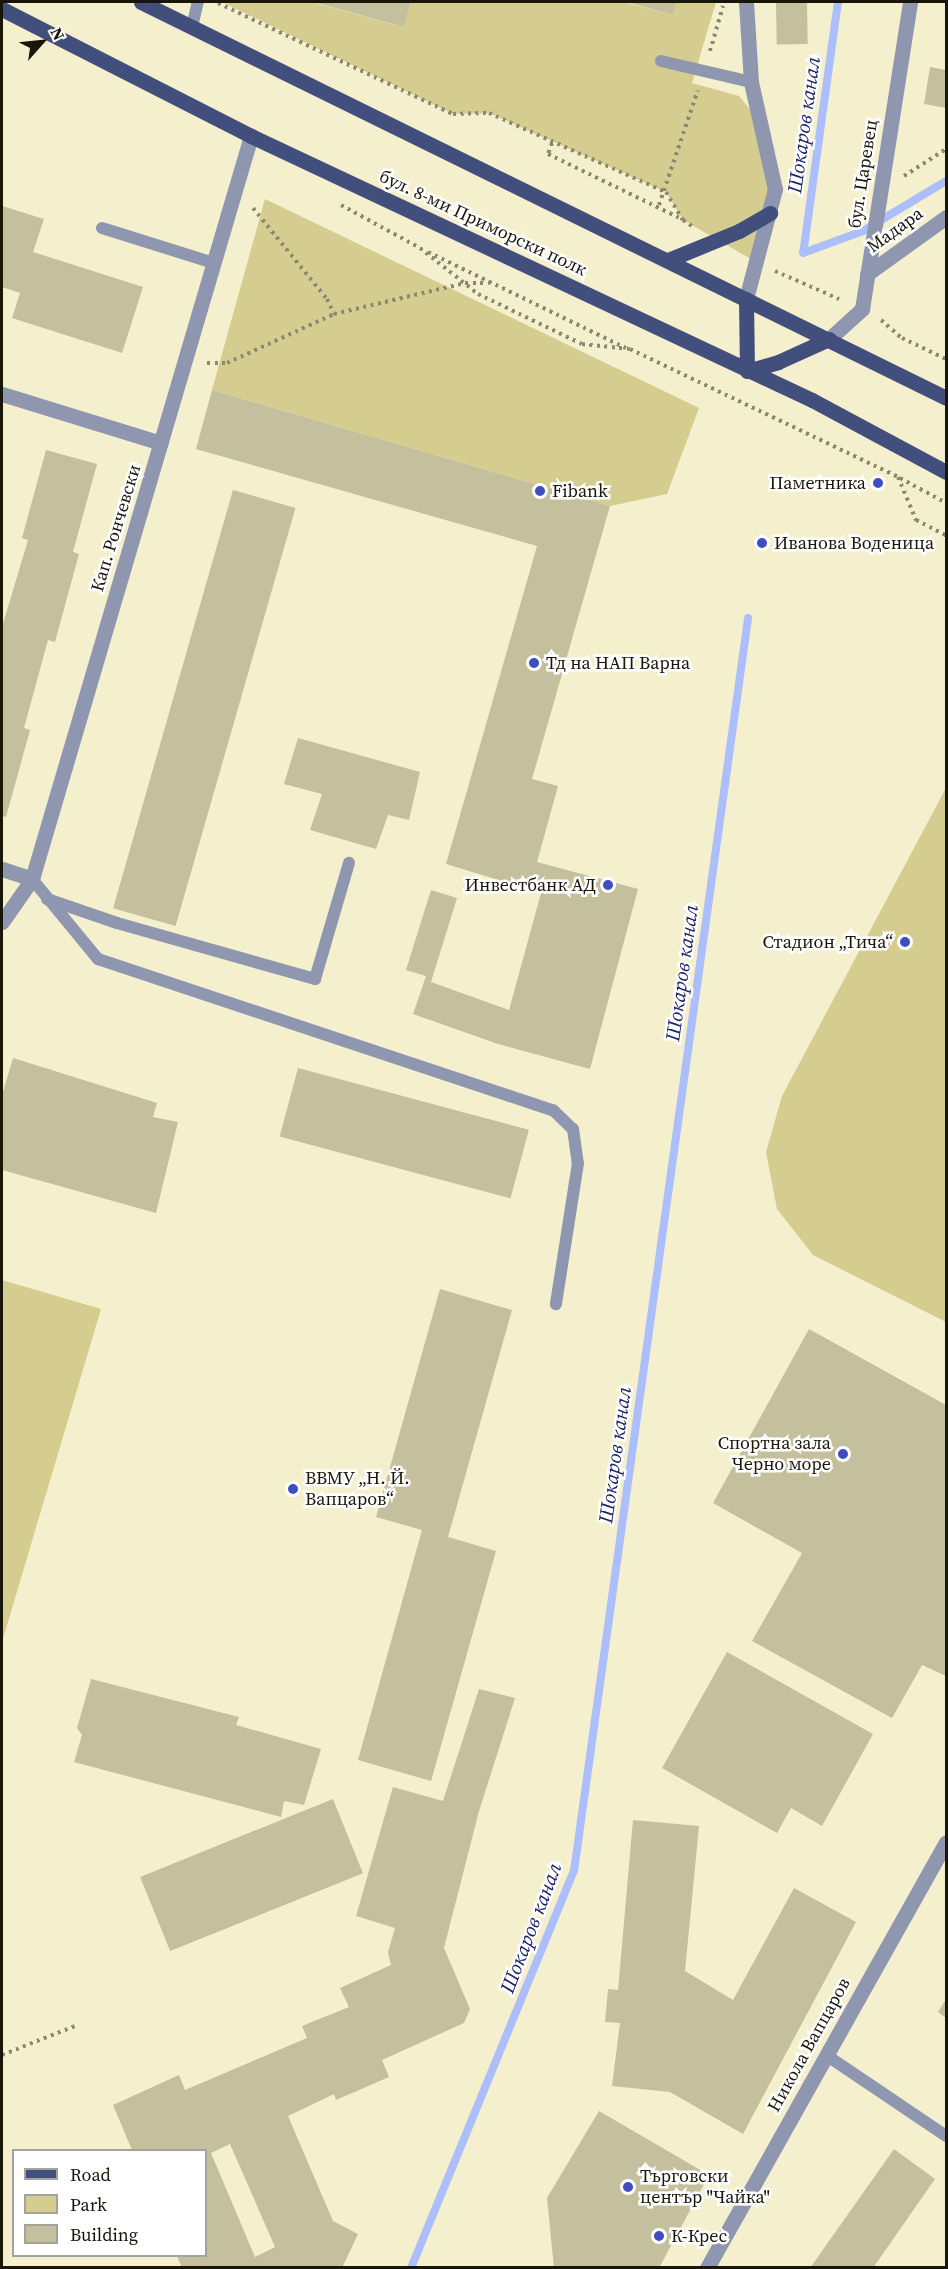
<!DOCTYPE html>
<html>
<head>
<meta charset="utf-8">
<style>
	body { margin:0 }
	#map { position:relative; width:948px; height:2269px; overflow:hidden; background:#f4efcc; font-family:"Source Serif 4",serif }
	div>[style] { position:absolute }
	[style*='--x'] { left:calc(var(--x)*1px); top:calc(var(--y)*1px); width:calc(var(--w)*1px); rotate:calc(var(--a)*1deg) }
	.green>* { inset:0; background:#d5cc90 }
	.stream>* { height:8px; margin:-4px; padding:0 4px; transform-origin:4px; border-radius:4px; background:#acbefc }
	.building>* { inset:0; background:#c4bf9d; transform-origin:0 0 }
	.path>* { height:4px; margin-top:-2px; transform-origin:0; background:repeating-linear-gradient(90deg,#8d8971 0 3px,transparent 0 7.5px) }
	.service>* { height:12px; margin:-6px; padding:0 6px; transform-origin:6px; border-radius:6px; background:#8e96b0 }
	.minor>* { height:15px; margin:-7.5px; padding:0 7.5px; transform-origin:7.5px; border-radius:7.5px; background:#8e96b0 }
	.tertiary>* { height:15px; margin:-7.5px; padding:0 7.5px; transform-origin:7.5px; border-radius:7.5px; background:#8e96b0 }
	.primary>* { height:15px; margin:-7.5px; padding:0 7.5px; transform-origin:7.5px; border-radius:7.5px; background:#424e7b }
	.dots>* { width:16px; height:16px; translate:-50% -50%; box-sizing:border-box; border:3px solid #fff; border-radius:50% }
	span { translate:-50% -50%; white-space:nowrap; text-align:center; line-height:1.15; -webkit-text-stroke:5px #fff; paint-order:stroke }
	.street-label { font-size:18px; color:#181609 }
	.poi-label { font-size:18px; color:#181609 }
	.right { translate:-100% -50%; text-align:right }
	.left { translate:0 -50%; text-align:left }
	.water-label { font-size:20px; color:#1a2267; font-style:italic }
	.frame { position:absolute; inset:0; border:3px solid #181609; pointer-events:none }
	.legend { position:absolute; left:12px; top:2149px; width:195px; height:108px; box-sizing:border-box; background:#fff; border:2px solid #a3a29d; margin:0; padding:8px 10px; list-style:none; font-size:18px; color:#181609 }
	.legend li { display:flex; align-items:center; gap:12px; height:30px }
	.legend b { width:30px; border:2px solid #a3a29d }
	.north { position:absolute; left:12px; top:12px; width:60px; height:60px; -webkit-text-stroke:4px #fff; paint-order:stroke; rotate:63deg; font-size:16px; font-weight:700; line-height:24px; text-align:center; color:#181609 }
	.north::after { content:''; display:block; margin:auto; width:21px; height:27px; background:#181609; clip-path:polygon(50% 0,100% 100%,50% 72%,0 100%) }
</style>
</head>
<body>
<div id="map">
	<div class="green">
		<i style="clip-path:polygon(222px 2px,311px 2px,404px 27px,411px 2px,623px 2px,673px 15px,677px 2px,716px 2px,692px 83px,739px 96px,762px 124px,775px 189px,758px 263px,683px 220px,666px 192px,489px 113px,453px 114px)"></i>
		<i style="clip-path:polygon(265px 199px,699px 408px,667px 494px,610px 506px,212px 390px)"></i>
		<i style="clip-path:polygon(946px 788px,946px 1322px,813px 1255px,777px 1209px,766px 1152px,782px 1096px)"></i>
		<i style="clip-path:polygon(2px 1280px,101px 1309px,2px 1642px)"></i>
	</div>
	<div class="stream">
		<i style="--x:838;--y:2;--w:253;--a:97.9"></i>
		<i style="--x:803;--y:253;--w:64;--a:-20.1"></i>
		<i style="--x:863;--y:231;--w:97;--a:-31.1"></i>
		<i style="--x:411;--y:2268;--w:429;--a:-67.7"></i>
		<i style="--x:574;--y:1871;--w:1265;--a:-82.09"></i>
	</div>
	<div class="building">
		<i style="clip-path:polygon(313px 2px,411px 2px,404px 27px)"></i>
		<i style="clip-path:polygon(626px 2px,677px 2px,673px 15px)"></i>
		<i style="left:807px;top:2px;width:42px;height:31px;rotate:89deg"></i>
		<i style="clip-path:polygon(930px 67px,946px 70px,946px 108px,924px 104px)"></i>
		<i style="clip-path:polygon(2px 206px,44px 219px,33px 252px,143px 287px,122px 353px,12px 318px,20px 293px,2px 287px)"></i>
		<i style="clip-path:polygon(212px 390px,610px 506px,532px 779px,558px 786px,537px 862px,638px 889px,590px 1069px,498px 1044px,413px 1014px,426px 976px,406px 970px,431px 890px,457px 898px,431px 982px,509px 1010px,541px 893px,446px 864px,537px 546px,196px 449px)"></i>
		<i style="clip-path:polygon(46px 450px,97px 464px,73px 552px,79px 554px,55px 642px,48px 640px,24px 728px,30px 730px,6px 817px,2px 816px,2px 627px,28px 540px,22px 538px)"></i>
		<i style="left:233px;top:490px;width:65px;height:435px;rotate:16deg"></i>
		<i style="clip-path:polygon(298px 738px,420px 772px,409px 820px,388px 815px,376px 849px,310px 830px,322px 794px,284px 784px)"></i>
		<i style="clip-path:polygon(13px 1058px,157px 1103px,153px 1117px,178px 1122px,156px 1213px,2px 1170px,2px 1095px)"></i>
		<i style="left:298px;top:1068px;width:239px;height:71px;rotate:15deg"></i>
		<i style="clip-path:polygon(440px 1289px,512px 1310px,448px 1537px,496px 1551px,431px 1781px,358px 1760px,422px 1530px,376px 1517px)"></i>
		<i style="clip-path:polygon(809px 1329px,946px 1405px,946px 1676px,922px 1665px,892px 1718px,752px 1641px,802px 1553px,713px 1503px)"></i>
		<i style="clip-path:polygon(727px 1652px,873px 1734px,822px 1826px,791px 1808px,777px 1833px,662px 1768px)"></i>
		<i style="clip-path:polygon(91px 1679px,239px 1717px,236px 1725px,321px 1749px,304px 1805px,284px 1801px,281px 1817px,74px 1762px,82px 1735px,77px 1728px)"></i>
		<i style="clip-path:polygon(evenodd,479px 1689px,515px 1698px,479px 1811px,444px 1948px,470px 2009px,464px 2023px,382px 2060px,389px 2077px,336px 2100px,334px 2094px,288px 2116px,333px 2221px,358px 2234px,342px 2268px,182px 2268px,177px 2256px,206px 2256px,206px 2150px,132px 2150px,113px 2105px,179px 2075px,185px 2090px,307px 2038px,302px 2026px,349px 2007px,340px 1988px,391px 1965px,388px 1952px,395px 1928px,356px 1916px,393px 1787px,443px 1801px,479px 1689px,230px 2144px,275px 2247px,255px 2257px,211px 2153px,230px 2144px)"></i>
		<i style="left:333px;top:1799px;width:80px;height:208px;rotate:68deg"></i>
		<i style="clip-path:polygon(633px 1820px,699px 1826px,685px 1971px,733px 2000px,794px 1888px,856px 1922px,743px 2134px,670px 2092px,612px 2086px,620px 2023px,605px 2022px,608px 1989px,618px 1990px)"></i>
		<i style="clip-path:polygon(946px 1999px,946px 2018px,938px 2012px)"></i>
		<i style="clip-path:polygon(599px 2111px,709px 2175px,659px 2268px,554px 2268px,547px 2198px)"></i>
		<i style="clip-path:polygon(894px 2149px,935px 2179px,905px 2222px,873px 2268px,810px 2268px)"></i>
	</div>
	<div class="path">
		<i style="--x:218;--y:3;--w:260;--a:25.3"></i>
		<i style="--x:453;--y:114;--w:36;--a:-2"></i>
		<i style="--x:489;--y:113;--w:194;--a:24.1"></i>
		<i style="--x:666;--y:192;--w:33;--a:59"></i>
		<i style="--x:683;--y:220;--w:11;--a:34"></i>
		<i style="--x:710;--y:51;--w:47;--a:-73.9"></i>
		<i style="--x:552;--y:143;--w:12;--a:110"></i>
		<i style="--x:548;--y:154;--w:149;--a:25.9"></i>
		<i style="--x:904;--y:176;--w:50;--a:-32.7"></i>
		<i style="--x:341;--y:205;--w:90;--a:28.6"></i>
		<i style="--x:420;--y:248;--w:74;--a:38.4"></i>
		<i style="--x:478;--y:294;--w:115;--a:25.7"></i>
		<i style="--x:582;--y:344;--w:48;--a:5.9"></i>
		<i style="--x:630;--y:349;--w:297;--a:25.5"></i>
		<i style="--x:898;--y:477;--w:47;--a:67.3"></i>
		<i style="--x:916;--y:520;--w:34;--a:27"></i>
		<i style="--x:659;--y:205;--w:121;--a:-71.3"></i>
		<i style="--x:253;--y:208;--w:117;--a:50.9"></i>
		<i style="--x:327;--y:299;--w:17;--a:65"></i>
		<i style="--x:428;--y:252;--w:220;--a:25.9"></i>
		<i style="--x:775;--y:271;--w:70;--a:23.6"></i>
		<i style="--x:881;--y:320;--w:28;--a:41"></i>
		<i style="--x:902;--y:338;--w:49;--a:25.5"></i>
		<i style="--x:207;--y:363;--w:20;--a:0"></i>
		<i style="--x:227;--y:363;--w:118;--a:-24.6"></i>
		<i style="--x:334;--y:314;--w:135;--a:-13.3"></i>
		<i style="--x:465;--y:283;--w:24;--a:0"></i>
		<i style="--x:900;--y:478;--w:52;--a:28.5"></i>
		<i style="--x:2;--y:2055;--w:79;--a:-21.7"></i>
	</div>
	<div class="service">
		<i style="--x:192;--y:27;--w:26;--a:-77"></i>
		<i style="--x:661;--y:61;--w:92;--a:13.1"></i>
		<i style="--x:102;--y:228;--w:117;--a:17.4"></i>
		<i style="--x:32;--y:879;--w:104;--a:50.5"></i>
		<i style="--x:98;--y:959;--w:479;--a:18.4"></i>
		<i style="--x:553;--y:1110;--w:28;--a:44"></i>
		<i style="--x:573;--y:1129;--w:34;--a:82"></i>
		<i style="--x:578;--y:1163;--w:143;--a:98.9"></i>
		<i style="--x:47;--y:899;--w:74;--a:18.9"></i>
		<i style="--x:117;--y:923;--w:206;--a:15.8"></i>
		<i style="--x:315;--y:979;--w:121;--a:-73.7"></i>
		<i style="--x:826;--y:2055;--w:145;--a:34"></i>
	</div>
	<div class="minor">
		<i style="--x:746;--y:2;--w:80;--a:86.4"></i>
		<i style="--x:751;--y:82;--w:110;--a:77.4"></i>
		<i style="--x:775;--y:189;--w:114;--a:104.8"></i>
		<i style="--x:867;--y:274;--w:97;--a:-35.8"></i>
		<i style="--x:829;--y:339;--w:45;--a:-42.3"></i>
		<i style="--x:862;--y:309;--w:311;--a:-81.1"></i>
		<i style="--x:2;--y:394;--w:166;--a:17.1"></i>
		<i style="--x:2;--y:869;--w:32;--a:18"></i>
		<i style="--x:2;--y:922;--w:52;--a:-55.1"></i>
		<i style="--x:32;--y:879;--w:775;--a:-73.58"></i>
	</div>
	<div class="tertiary">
		<i style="--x:707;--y:2268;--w:488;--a:-60.7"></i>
	</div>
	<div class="primary">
		<i style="--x:141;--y:2;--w:897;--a:26.19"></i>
		<i style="--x:2;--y:9;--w:280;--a:27"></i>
		<i style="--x:251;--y:136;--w:620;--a:25.2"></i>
		<i style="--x:812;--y:400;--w:152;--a:28.2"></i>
		<i style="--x:668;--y:260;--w:77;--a:-22.2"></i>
		<i style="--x:739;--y:231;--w:36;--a:-30"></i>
		<i style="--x:746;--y:299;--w:72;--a:89.2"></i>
		<i style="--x:747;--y:371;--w:32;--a:-16"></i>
		<i style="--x:778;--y:362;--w:56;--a:-24.3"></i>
	</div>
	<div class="dots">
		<i style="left:878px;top:483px;background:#3e4dc1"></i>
		<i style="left:540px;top:491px;background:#3e4dc1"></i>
		<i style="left:762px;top:543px;background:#3e4dc1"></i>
		<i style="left:534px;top:663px;background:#3e4dc1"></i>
		<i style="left:608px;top:885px;background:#3e4dc1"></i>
		<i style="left:905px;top:942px;background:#3e4dc1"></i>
		<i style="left:843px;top:1454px;background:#3e4dc1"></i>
		<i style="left:293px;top:1489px;background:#3e4dc1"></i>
		<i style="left:628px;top:2187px;background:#3e4dc1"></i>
		<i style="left:659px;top:2236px;background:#3e4dc1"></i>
	</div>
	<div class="street-label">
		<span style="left:863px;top:174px;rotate:-81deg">бул. Царевец</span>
		<span style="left:483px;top:223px;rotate:25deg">бул. 8-ми Приморски полк</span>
		<span style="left:895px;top:230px;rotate:-36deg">Мадара</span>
		<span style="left:116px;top:528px;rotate:-73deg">Кап. Рончевски</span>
		<span style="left:809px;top:2045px;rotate:-61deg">Никола Вапцаров</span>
	</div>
	<div class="poi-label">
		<span class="right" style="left:866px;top:483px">Паметника</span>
		<span class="left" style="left:552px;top:491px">Fibank</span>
		<span class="left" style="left:774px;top:543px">Иванова Воденица</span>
		<span class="left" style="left:546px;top:663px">Тд на НАП Варна</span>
		<span class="right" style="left:596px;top:885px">Инвестбанк АД</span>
		<span class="right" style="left:893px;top:942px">Стадион „Тича“</span>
		<span class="right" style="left:831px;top:1454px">Спортна зала<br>Черно море</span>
		<span class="left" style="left:305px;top:1489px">ВВМУ „Н. Й.<br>Вапцаров“</span>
		<span class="left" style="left:640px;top:2187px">Търговски<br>център "Чайка"</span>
		<span class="left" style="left:671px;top:2236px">К-Крес</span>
	</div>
	<div class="water-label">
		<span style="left:804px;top:125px;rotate:-82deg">Шокаров канал</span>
		<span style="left:682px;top:973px;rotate:-82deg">Шокаров канал</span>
		<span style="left:615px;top:1455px;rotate:-82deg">Шокаров канал</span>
		<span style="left:531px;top:1928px;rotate:-69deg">Шокаров канал</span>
	</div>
	<div class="frame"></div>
	<ul class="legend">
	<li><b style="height:8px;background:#424e7b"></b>Road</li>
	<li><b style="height:16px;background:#d5cc90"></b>Park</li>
	<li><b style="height:16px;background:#c4bf9d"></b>Building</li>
	</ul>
	<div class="north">N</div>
</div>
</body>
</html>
